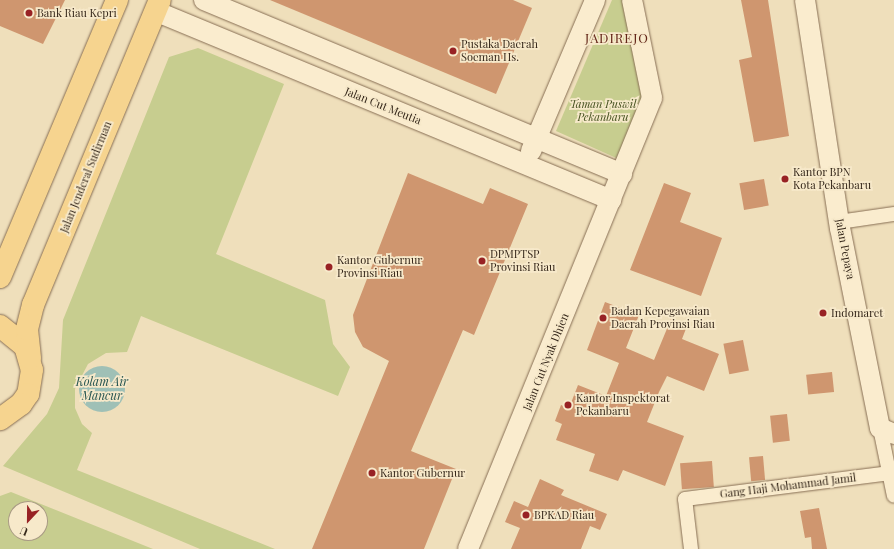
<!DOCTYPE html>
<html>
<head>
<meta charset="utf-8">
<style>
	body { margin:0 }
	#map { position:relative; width:894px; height:549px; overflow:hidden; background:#efdfbb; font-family:"Playfair Display",serif }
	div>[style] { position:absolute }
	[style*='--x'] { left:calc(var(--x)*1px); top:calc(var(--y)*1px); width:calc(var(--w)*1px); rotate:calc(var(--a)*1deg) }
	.green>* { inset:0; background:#c7cd8f }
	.water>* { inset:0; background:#9fc0b6 }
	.round { border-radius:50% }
	.building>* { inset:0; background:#cf966f; transform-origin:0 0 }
	.roads { filter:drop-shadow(0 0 1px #876e54) drop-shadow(0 0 1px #876e54) }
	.street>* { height:14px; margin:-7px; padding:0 7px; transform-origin:7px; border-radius:7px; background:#faecce }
	.secondary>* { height:20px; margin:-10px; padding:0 10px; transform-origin:10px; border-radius:10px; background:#faecce }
	.primary>* { height:22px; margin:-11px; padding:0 11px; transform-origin:11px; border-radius:11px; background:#f6d48f }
	.dots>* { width:11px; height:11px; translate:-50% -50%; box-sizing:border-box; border:2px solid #f7e9ca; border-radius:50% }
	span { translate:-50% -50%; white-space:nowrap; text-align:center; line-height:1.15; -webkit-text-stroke:3.5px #f7e9ca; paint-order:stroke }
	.poi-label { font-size:11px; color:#35271a }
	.left { translate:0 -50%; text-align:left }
	.park-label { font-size:11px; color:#465220; font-style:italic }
	.street-label { font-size:11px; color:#35271a }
	.water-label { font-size:12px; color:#285652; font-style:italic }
	.quarter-label { font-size:13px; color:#632618; letter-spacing:1px }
	.north { position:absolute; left:8px; top:501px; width:40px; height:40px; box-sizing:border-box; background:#f7e9ca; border:1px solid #a99b84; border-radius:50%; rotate:202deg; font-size:11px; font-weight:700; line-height:16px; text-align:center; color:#35271a }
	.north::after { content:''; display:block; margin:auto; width:14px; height:18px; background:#982224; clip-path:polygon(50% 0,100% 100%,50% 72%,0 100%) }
</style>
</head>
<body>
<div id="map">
	<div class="green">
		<i style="clip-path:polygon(612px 0,631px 0,649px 97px,623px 161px,556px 131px)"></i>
		<i style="clip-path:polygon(198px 48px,284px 84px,216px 254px,325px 300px,333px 344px,350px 367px,338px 396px,141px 316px,127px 352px,106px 353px,88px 364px,75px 389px,75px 408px,82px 424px,92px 433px,77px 470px,275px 549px,200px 549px,3px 466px,47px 414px,59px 388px,63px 320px,169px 57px)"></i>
		<i style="clip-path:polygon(evenodd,11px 492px,153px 549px,0 549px,0 496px,11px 492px,16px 509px,40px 509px,40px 533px,16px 533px,16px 509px)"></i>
	</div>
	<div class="water">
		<i class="round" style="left:79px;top:366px;width:46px;height:46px"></i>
	</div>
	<div class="building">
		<i style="clip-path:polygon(0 0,65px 0,43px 44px,0 26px)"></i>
		<i style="clip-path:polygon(270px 0,513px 0,532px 8px,496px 94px)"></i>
		<i style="clip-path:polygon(741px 0,768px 0,789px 136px,754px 142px,739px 60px,752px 57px)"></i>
		<i style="clip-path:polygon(408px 173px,483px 204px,490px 188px,528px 204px,474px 335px,463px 330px,411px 451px,456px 469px,424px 549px,312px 549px,389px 361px,363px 347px,355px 332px,353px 315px)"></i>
		<i style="left:764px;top:179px;width:27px;height:25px;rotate:80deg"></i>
		<i style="clip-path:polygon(664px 183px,691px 193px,680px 222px,722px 238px,701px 296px,630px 270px)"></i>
		<i style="clip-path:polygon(605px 302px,639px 315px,626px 348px,654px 360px,671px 319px,687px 326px,682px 339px,719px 354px,704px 391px,667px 376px,659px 392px,647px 422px,684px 436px,665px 486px,623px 470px,618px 481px,589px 471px,595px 454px,556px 440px,562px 424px,555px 421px,561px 405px,569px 408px,578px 385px,606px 396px,619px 363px,587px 350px)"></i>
		<i style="left:743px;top:340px;width:31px;height:20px;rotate:79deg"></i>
		<i style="left:832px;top:372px;width:20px;height:26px;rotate:84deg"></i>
		<i style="left:787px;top:414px;width:27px;height:17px;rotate:84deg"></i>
		<i style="left:763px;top:456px;width:24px;height:14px;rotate:85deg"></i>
		<i style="left:712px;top:461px;width:26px;height:32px;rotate:86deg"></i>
		<i style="clip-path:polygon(540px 479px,564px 490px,561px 495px,607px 514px,600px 530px,590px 526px,581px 549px,511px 549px,520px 528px,505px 522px,514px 501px,528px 507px)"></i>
		<i style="clip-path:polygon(819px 508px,827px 549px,812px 549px,811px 537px,805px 538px,800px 511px)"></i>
	</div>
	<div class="roads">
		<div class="street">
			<i style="--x:839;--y:222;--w:56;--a:-8.3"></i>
			<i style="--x:880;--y:428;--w:69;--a:78.4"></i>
			<i style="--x:691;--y:549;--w:50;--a:-96.8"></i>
			<i style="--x:685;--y:499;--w:207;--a:-7.2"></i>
		</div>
		<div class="secondary">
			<i style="--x:204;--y:0;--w:453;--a:22.6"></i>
			<i style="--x:805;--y:0;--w:231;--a:81.3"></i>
			<i style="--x:840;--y:228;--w:204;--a:78.7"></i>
			<i style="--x:880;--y:428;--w:15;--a:23"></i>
			<i style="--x:155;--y:11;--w:494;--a:22.5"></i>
			<i style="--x:531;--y:151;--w:164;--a:-67"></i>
			<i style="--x:468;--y:549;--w:487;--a:-67.8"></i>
			<i style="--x:652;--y:98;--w:100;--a:-101.5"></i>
		</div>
		<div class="primary">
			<i style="--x:0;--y:277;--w:301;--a:-67.1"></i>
			<i style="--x:0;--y:326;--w:32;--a:39"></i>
			<i style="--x:25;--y:346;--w:25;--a:74"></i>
			<i style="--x:32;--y:370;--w:24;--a:99"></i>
			<i style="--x:28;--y:394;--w:12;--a:125"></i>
			<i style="--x:21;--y:404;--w:26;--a:144"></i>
			<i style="--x:30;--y:358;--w:29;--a:-96"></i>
			<i style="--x:27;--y:329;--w:25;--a:-76"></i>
			<i style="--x:33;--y:305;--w:330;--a:-67.4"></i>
		</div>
	</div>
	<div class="dots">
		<i style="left:29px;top:13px;background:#982224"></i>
		<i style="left:453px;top:51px;background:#982224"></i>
		<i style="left:785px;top:179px;background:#982224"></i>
		<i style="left:482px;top:261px;background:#982224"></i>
		<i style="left:329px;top:267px;background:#982224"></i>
		<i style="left:823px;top:313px;background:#982224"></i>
		<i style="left:603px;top:318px;background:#982224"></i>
		<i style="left:568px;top:405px;background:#982224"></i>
		<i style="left:372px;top:473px;background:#982224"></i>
		<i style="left:526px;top:515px;background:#982224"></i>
	</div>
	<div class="poi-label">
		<span class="left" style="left:37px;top:13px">Bank Riau Kepri</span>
		<span class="left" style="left:461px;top:51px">Pustaka Daerah<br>Soeman Hs.</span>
		<span class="left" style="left:793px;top:179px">Kantor BPN<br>Kota Pekanbaru</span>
		<span class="left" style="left:490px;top:261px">DPMPTSP<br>Provinsi Riau</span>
		<span class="left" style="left:337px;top:267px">Kantor Gubernur<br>Provinsi Riau</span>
		<span class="left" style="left:611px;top:318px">Badan Kepegawaian<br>Daerah Provinsi Riau</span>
		<span class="left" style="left:831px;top:313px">Indomaret</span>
		<span class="left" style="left:576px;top:405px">Kantor Inspektorat<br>Pekanbaru</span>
		<span class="left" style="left:380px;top:473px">Kantor Gubernur</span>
		<span class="left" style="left:534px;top:515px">BPKAD Riau</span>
	</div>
	<div class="park-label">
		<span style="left:603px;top:111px">Taman Puswil<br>Pekanbaru</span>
	</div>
	<div class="street-label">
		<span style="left:383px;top:106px;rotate:22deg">Jalan Cut Meutia</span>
		<span style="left:86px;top:177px;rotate:-68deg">Jalan Jenderal Sudirman</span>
		<span style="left:845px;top:249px;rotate:79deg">Jalan Pepaya</span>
		<span style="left:546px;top:362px;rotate:-68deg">Jalan Cut Nyak Dhien</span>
		<span style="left:788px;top:486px;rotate:-7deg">Gang Haji Mohammad Jamil</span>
	</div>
	<div class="water-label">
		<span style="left:102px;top:389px">Kolam Air<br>Mancur</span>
	</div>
	<div class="quarter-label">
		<span style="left:617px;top:38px">JADIREJO</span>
	</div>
	<div class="north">U</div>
</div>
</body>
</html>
